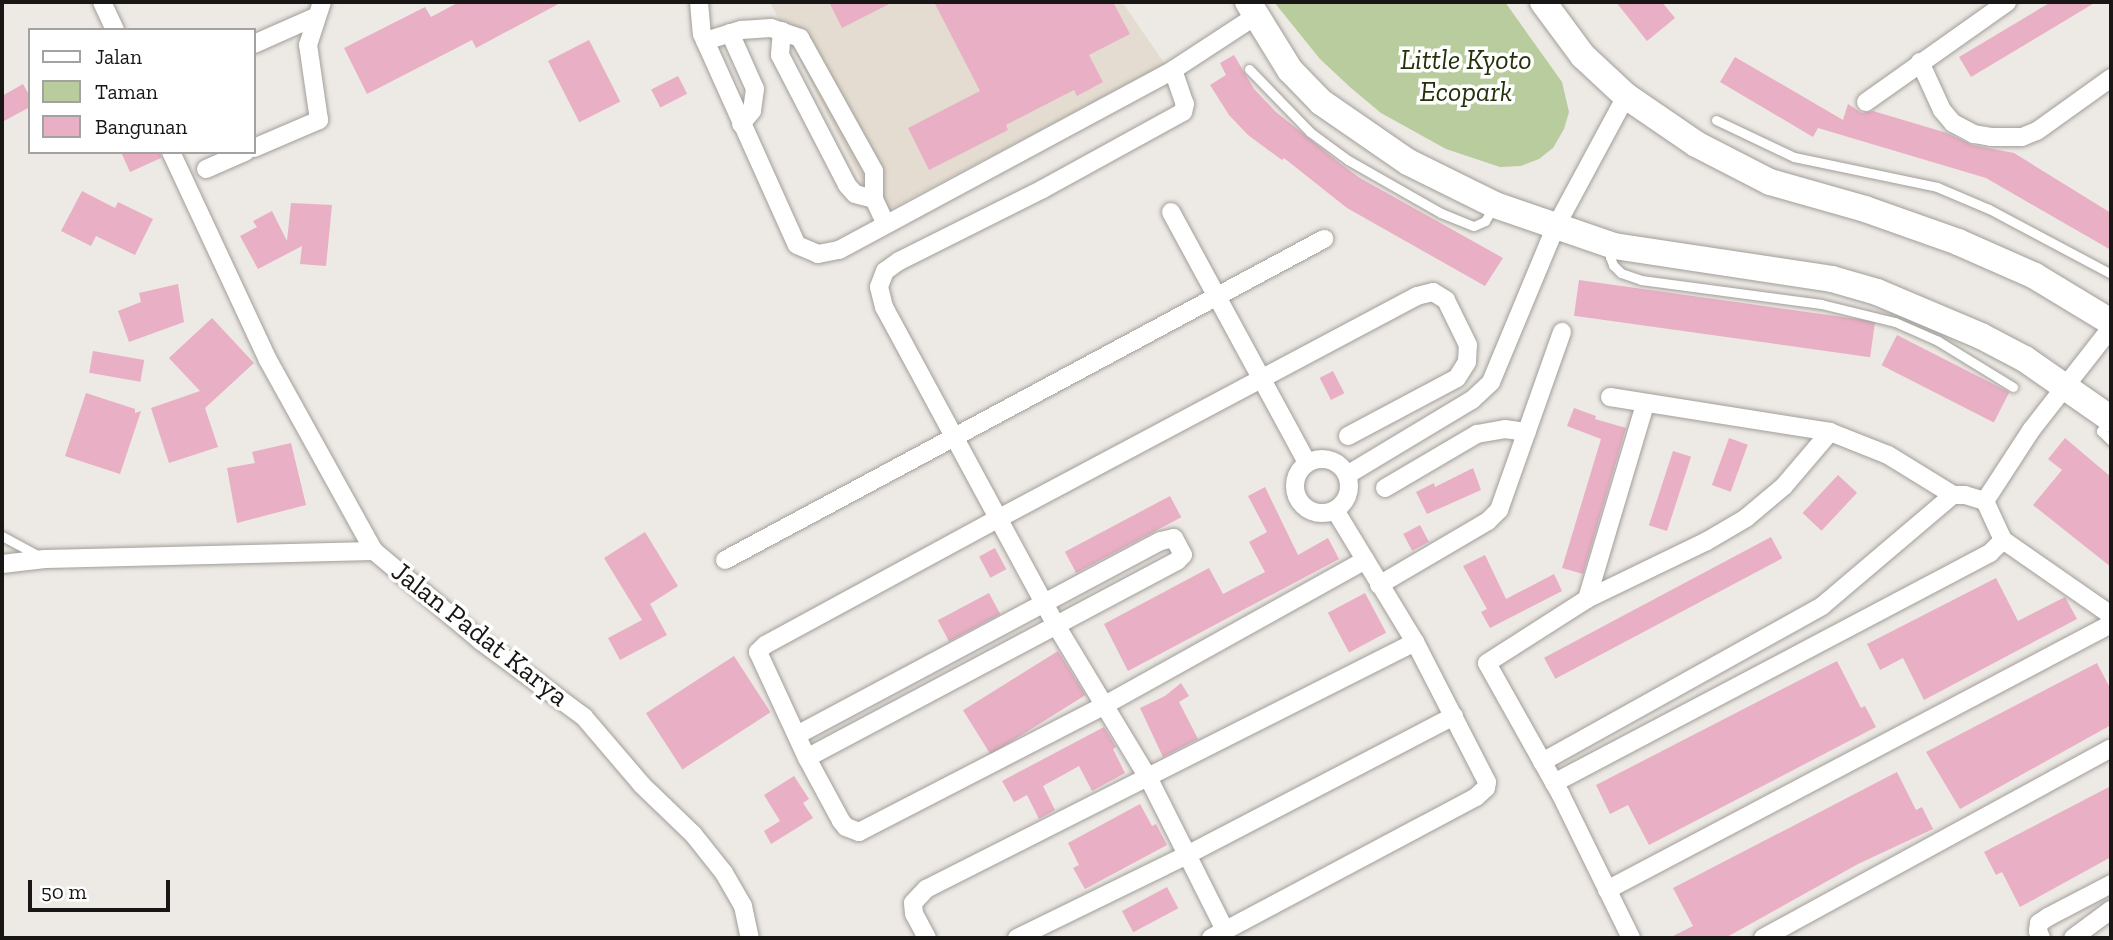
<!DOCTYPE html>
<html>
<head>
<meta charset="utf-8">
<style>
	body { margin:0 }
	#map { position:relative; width:2113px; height:940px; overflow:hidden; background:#ede9e4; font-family:"Zilla Slab",serif }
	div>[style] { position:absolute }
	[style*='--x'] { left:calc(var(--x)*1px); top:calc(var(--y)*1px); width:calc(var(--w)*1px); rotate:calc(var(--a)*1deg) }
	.built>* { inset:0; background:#e4dcd0 }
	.green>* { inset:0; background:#b8cc9e }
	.building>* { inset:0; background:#e9afc5; transform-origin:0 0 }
	.roads { filter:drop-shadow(0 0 2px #a19e99) drop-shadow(0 0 2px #a19e99) }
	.lane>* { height:9px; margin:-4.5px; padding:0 4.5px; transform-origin:4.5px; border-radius:4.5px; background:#fff }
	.street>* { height:18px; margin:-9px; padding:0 9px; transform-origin:9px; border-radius:9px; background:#fff }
	.street>.ring { margin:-9px; padding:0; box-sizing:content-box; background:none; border:18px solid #fff; border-radius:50% }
	.secondary>* { height:26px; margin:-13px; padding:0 13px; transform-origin:13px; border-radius:13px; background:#fff }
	span { translate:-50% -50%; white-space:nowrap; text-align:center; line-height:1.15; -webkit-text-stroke:7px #fff; paint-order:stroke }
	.park-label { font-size:28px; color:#24320c; font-style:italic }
	.street-label { font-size:28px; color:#181715 }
	.frame { position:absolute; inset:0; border:4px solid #181715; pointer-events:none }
	.legend { position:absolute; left:28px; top:28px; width:228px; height:126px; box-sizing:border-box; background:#fff; border:2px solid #a3a2a1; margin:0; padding:9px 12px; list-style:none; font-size:21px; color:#181715 }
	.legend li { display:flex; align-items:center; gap:14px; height:35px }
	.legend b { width:35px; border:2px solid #a3a2a1 }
	.scale { position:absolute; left:28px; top:880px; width:142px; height:32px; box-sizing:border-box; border:4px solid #181715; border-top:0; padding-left:9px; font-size:21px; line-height:24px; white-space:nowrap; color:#181715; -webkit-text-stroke:5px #fff; paint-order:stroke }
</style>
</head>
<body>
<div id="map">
	<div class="built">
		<i style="clip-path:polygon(770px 2px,1122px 2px,1165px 64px,879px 215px)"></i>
	</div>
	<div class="green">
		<i style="clip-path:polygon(1274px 2px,1505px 2px,1562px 82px,1569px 112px,1564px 129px,1553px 148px,1539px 159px,1521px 166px,1500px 167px,1446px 149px,1381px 113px,1351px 88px,1320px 59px)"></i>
	</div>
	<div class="building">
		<i style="clip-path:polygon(459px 2px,562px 2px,476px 48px,472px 40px,367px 94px,344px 48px,425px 7px,431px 17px)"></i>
		<i style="clip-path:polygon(829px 2px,893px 2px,842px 28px)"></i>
		<i style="clip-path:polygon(934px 2px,1113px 2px,1130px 34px,1089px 55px,1103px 82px,1077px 96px,1074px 90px,1006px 125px,1008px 130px,929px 170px,908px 128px,980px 91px)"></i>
		<i style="clip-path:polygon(1616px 2px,1662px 2px,1675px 18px,1647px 41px)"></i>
		<i style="clip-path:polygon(2051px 2px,2096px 2px,1971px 77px,1959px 57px)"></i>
		<i style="left:589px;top:40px;width:69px;height:46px;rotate:63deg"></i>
		<i style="clip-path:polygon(1234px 55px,1254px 89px,1276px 112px,1342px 165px,1360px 178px,1503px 258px,1485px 286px,1347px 208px,1284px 158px,1282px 160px,1248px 135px,1229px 115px,1210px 85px,1226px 75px,1220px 63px)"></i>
		<i style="clip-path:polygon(1735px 57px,1843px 120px,1848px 104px,1862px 113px,1873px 111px,1947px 133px,1972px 145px,2014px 153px,2111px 213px,2111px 250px,1986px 178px,1818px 128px,1813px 137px,1720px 82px)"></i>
		<i style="left:678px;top:76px;width:20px;height:30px;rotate:63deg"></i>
		<i style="clip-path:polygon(23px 84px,30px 97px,30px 107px,2px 122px,2px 96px)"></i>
		<i style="clip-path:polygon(121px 152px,160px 152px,161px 158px,130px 172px)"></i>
		<i style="clip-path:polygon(82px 191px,115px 208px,118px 202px,153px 219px,135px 255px,96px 236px,91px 246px,61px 231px)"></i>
		<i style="clip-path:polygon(291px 203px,332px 205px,326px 266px,300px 264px,302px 246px,258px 269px,240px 236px,257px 227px,253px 221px,272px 211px,287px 241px)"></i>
		<i style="left:1579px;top:280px;width:299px;height:36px;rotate:8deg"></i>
		<i style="clip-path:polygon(178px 284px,184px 322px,129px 342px,118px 311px,141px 302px,139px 293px)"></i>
		<i style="clip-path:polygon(212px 318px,254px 363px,205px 408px,218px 447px,169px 463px,151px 408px,200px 391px,169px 358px)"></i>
		<i style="left:1897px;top:335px;width:126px;height:34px;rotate:27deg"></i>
		<i style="left:93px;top:351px;width:52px;height:22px;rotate:10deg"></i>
		<i style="left:1333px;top:371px;width:25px;height:15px;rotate:63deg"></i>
		<i style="clip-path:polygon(86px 393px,135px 409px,135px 413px,141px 411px,120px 474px,65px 456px)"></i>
		<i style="clip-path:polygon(1574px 408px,1596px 416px,1595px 419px,1626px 428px,1583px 574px,1562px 568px,1601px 439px,1567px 426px)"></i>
		<i style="left:1729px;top:438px;width:20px;height:50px;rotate:20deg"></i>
		<i style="clip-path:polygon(2065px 438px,2111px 477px,2111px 567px,2033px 505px,2062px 470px,2048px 459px)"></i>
		<i style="clip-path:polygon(291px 443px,306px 505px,237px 523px,227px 468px,255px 463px,252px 452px)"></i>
		<i style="left:1673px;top:451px;width:19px;height:78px;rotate:18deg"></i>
		<i style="clip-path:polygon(1473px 468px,1481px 490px,1427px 514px,1416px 492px,1434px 483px,1435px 487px)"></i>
		<i style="left:1838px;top:475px;width:26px;height:52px;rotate:43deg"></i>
		<i style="clip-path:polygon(1265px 487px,1298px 555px,1328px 538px,1339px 559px,1128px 671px,1104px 624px,1209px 568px,1223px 594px,1265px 572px,1249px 542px,1267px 532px,1248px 496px)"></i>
		<i style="left:1170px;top:496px;width:24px;height:119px;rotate:62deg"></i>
		<i style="left:1420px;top:525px;width:19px;height:19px;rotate:62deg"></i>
		<i style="clip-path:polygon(645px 532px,678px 586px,650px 604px,667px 635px,620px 660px,608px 638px,642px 620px,604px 558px)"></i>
		<i style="left:1771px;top:537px;width:24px;height:257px;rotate:62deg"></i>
		<i style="left:995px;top:548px;width:24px;height:18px;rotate:62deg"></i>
		<i style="clip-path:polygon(1485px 555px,1506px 599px,1554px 574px,1562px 591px,1490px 628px,1481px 612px,1487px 609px,1463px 566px)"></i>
		<i style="clip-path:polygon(1996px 578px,2018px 621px,2065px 597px,2077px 619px,1924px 700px,1903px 658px,1880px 670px,1867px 644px)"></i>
		<i style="left:989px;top:593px;width:24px;height:58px;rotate:62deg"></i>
		<i style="left:1365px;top:593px;width:45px;height:42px;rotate:62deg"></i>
		<i style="left:1058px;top:651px;width:52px;height:112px;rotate:58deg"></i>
		<i style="left:734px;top:656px;width:67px;height:105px;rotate:57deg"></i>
		<i style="clip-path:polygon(1837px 661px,1861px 708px,1865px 706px,1876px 727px,1649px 845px,1628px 805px,1610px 814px,1596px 785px)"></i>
		<i style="clip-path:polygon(2097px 663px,2111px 690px,2111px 725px,1960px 809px,1926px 752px)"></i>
		<i style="clip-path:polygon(1181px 683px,1189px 696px,1179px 702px,1198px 739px,1163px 757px,1140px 708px,1165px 696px)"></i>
		<i style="clip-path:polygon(1104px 727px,1116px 747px,1113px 749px,1125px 773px,1092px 791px,1079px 766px,1043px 786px,1055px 810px,1039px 819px,1027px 795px,1014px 802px,1002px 781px)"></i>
		<i style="clip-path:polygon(1897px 772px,1916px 810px,1922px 807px,1933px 829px,1858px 864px,1725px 938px,1669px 938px,1693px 926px,1673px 888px)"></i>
		<i style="clip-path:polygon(794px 776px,809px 799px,803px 803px,813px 818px,771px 844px,764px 831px,780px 821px,764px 795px)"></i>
		<i style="clip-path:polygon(2111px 786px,2111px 857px,2020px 907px,2002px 872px,1996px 875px,1984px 852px)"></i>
		<i style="clip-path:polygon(1140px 804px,1152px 826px,1156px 824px,1167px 845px,1085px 889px,1073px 868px,1079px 865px,1068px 843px)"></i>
		<i style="left:1167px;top:887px;width:24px;height:51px;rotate:62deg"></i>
	</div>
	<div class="roads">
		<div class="lane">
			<i style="--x:1249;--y:69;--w:88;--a:45.9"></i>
			<i style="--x:1310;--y:132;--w:47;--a:36.4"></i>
			<i style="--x:1348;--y:160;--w:107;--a:29.7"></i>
			<i style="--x:1441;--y:213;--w:35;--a:22"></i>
			<i style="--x:1474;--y:226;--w:12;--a:-24"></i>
			<i style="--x:1485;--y:221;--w:17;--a:-59"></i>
			<i style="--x:1716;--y:120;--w:86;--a:25.4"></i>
			<i style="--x:1794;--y:157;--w:146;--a:11.8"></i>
			<i style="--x:1937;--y:187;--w:56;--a:22.9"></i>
			<i style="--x:1989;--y:209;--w:138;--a:28"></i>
			<i style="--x:1614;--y:248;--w:10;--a:114"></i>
			<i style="--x:1610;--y:257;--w:9;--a:69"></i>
			<i style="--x:1613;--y:265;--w:11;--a:45"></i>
			<i style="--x:1621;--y:273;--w:21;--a:19"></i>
			<i style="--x:1641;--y:280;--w:182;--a:7.6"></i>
			<i style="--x:1821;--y:304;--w:76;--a:13.7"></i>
			<i style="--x:1895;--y:322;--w:47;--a:23.8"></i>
			<i style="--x:1938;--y:341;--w:88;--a:31.5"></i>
			<i style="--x:2108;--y:418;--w:15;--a:118"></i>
			<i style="--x:2101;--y:431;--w:14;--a:45"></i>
			<i style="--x:2;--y:536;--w:44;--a:28.3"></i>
		</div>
		<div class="street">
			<i style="--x:102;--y:2;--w:31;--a:65"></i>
			<i style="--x:699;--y:2;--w:32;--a:85"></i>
			<i style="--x:702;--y:34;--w:231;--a:65.8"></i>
			<i style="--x:797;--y:245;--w:23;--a:23"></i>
			<i style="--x:818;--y:254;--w:21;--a:-11"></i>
			<i style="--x:839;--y:250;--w:379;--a:-28.3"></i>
			<i style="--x:1173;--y:70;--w:100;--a:-33.2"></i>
			<i style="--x:782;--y:31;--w:24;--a:95"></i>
			<i style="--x:780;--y:55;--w:146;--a:62.7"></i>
			<i style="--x:847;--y:185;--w:12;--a:48"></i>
			<i style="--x:855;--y:194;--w:20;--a:15"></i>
			<i style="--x:730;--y:33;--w:61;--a:65.9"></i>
			<i style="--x:755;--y:89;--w:22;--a:98"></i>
			<i style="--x:752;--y:111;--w:17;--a:130"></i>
			<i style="--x:705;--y:41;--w:38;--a:-17"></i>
			<i style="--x:741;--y:30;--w:30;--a:-4"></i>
			<i style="--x:771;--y:28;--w:31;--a:19"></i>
			<i style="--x:800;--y:38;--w:152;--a:60.9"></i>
			<i style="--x:874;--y:171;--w:28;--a:90"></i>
			<i style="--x:874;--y:199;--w:26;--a:65"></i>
			<i style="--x:254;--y:44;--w:67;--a:-23.9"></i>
			<i style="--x:1920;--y:62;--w:53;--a:65.4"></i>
			<i style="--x:1942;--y:110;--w:17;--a:50"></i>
			<i style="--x:1953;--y:123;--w:24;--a:28"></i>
			<i style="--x:1974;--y:134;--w:17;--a:10"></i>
			<i style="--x:1991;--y:137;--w:31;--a:0"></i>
			<i style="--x:2022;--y:137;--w:16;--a:-22"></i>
			<i style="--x:2037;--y:131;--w:91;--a:-35.6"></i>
			<i style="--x:1173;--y:70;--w:36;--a:71"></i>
			<i style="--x:1185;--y:104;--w:8;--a:104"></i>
			<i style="--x:1183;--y:112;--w:160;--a:151.2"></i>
			<i style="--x:1043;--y:189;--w:161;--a:153.4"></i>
			<i style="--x:899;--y:261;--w:17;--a:144"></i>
			<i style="--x:885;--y:271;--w:17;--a:111"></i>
			<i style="--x:879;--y:287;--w:21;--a:76"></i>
			<i style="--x:884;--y:307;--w:362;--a:61.6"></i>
			<i style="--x:1056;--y:625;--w:180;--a:58.9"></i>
			<i style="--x:1149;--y:779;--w:169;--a:63.3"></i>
			<i style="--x:1866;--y:102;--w:173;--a:-35.3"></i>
			<i style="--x:254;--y:148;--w:71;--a:-23.3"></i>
			<i style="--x:319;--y:120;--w:76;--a:-98.3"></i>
			<i style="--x:308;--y:45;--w:45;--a:-72"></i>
			<i style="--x:171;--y:152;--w:230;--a:65"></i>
			<i style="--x:268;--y:360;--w:218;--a:61"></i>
			<i style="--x:374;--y:551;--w:140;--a:40.1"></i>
			<i style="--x:481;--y:641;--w:128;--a:36.4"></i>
			<i style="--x:584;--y:717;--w:89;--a:49.5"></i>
			<i style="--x:642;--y:785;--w:71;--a:43.9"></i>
			<i style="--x:693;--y:834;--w:50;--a:51.5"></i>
			<i style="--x:724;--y:873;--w:38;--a:60"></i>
			<i style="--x:743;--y:906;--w:33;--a:78"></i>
			<i style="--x:206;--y:169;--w:43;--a:-23.6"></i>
			<i style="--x:1171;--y:212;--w:285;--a:61.5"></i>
			<i style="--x:1610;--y:397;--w:223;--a:9"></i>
			<i style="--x:1830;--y:432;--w:62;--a:21.6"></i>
			<i style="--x:1888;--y:455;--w:76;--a:31.6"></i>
			<i style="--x:1348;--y:436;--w:123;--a:-28"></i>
			<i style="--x:1457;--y:378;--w:19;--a:-58"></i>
			<i style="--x:1467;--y:362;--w:17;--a:-87"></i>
			<i style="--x:1468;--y:345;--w:50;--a:-116.1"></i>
			<i style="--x:1446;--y:300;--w:15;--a:-148"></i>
			<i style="--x:1433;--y:292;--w:16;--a:166"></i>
			<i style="--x:1417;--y:296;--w:473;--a:152"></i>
			<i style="--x:999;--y:518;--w:266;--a:151.5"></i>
			<i style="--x:765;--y:645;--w:10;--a:135"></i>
			<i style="--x:758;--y:652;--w:117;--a:65.2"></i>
			<i style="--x:807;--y:758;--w:72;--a:61.6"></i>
			<i style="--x:841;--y:821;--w:8;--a:50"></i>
			<i style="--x:846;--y:827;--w:14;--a:21"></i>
			<i style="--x:859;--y:832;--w:277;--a:-27.3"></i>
			<i style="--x:1105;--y:705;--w:298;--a:-29.1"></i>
			<i class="ring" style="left:1295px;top:459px;width:36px;height:36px"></i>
			<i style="--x:1347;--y:475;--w:146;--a:-31"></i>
			<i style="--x:1472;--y:400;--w:26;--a:-43"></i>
			<i style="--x:1491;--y:382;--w:167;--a:-67.4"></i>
			<i style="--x:1555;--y:228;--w:150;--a:-61.7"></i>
			<i style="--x:1385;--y:488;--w:107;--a:-30.4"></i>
			<i style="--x:1477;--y:434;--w:28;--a:-10"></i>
			<i style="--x:1505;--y:429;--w:22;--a:8"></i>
			<i style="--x:2003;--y:540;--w:131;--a:34.8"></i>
			<i style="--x:725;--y:560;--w:680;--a:-28.19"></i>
			<i style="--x:2;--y:564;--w:43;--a:-6.6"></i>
			<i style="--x:45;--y:559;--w:329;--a:-1.4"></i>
			<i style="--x:1379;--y:585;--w:126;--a:-30.4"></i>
			<i style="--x:1488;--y:521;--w:16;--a:-45"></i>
			<i style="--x:1499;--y:510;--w:189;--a:-70.5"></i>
			<i style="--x:1587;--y:599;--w:133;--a:-25.8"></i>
			<i style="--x:1707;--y:541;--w:45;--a:-30.5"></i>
			<i style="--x:1746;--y:518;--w:50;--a:-40.1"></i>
			<i style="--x:1784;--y:486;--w:71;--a:-49.6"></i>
			<i style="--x:797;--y:735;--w:412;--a:-28.1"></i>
			<i style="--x:1161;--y:541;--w:13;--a:-13"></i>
			<i style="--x:1174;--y:538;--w:19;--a:62"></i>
			<i style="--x:1183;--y:555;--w:8;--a:135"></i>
			<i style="--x:1177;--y:561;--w:419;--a:152"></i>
			<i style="--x:1542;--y:762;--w:321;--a:-29.1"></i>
			<i style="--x:1822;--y:606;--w:172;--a:-40.3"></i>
			<i style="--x:1953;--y:495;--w:12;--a:0"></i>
			<i style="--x:1965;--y:495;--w:21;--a:17"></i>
			<i style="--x:1554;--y:783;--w:493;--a:-27.8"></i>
			<i style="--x:1990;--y:553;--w:18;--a:-45"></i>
			<i style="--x:2003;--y:540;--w:43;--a:-114.8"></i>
			<i style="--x:1985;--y:501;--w:86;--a:-56.9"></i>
			<i style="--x:2032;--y:429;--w:128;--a:-52"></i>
			<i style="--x:1607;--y:890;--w:570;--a:-27.82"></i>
			<i style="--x:927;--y:938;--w:27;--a:-118"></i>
			<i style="--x:914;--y:914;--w:11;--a:-95"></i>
			<i style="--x:913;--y:903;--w:19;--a:-47"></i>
			<i style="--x:926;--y:889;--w:548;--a:-26.8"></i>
			<i style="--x:1017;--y:938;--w:189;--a:-26"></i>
			<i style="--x:1187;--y:855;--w:301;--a:-27.5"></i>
			<i style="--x:1211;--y:938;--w:300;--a:-28"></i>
			<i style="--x:1476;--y:797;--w:13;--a:-42"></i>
			<i style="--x:1486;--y:788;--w:6;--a:-81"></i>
			<i style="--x:1487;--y:782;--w:157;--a:-117.2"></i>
			<i style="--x:1415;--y:642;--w:154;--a:-121.2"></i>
			<i style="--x:1631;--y:938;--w:159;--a:-116.1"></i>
			<i style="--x:1561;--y:795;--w:151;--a:-119.3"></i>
			<i style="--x:1487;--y:663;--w:119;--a:-32.6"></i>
			<i style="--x:1587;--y:599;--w:203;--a:-73.4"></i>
			<i style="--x:1763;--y:938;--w:396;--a:-28.6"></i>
			<i style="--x:2041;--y:938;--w:8;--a:-113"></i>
			<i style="--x:2038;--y:931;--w:8;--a:-83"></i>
			<i style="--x:2039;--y:923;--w:11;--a:-34"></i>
			<i style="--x:2048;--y:917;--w:71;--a:-27.6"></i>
			<i style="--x:2073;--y:938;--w:47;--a:-36.4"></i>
		</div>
		<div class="secondary">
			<i style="--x:1248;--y:2;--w:80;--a:58.3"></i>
			<i style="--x:1290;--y:70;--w:45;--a:45.9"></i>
			<i style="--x:1321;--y:102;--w:106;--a:34.6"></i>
			<i style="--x:1408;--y:162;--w:97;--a:26.3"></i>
			<i style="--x:1495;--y:205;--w:126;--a:19"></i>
			<i style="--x:1614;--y:246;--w:220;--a:8.6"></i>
			<i style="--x:1832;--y:279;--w:47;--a:16.1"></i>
			<i style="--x:1877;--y:292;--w:113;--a:22.9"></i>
			<i style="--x:1981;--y:336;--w:50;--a:27.6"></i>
			<i style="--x:2025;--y:359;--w:105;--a:34.9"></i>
			<i style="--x:1543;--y:2;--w:67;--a:53.5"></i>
			<i style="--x:1583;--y:56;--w:59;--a:42.9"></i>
			<i style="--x:1626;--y:96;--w:85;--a:34.4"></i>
			<i style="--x:1696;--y:144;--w:83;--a:27.2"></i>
			<i style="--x:1770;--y:182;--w:99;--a:15.9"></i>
			<i style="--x:1865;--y:209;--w:99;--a:19.5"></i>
			<i style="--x:1958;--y:242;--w:84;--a:23.8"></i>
			<i style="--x:2035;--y:276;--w:89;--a:31.2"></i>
		</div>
	</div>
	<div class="park-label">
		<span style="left:1466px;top:76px">Little Kyoto<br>Ecopark</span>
	</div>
	<div class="street-label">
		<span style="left:480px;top:634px;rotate:38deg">Jalan Padat Karya</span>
	</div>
	<div class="frame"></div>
	<ul class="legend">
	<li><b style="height:9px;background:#fff"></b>Jalan</li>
	<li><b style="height:19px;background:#b8cc9e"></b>Taman</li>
	<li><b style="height:19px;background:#e9afc5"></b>Bangunan</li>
	</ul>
	<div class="scale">50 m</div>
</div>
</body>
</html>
